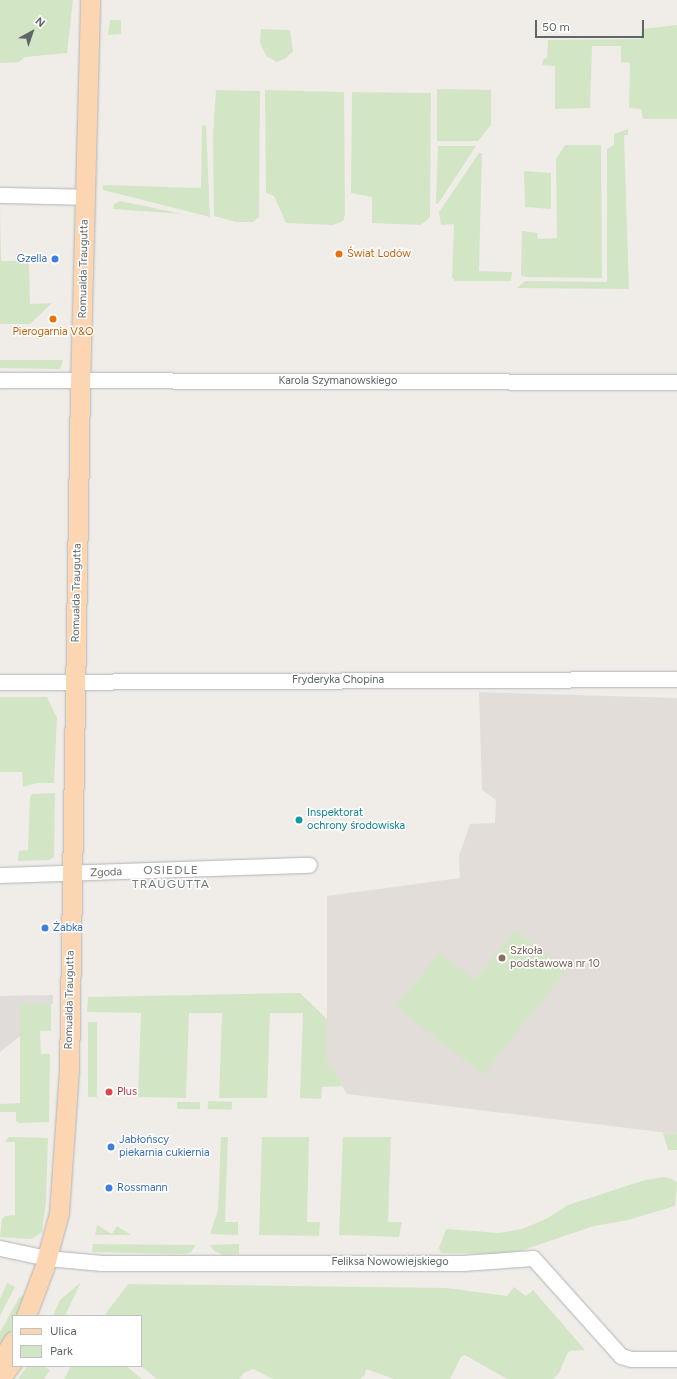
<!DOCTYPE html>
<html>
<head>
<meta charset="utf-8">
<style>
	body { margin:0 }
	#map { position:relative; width:677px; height:1379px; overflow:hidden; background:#f0ece8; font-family:Figtree,sans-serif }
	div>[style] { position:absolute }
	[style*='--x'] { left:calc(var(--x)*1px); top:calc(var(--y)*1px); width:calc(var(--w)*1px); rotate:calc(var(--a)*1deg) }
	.industrial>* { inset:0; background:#dfdcda }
	.education>* { inset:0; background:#e3ddd9 }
	.green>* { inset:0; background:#d2e6c6; transform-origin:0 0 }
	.roads { filter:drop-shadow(0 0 1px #b0b5b6) drop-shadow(0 0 1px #b0b5b6) }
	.minor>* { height:15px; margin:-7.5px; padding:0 7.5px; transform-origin:7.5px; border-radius:7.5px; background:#fff }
	.major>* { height:19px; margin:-9.5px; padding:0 9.5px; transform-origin:9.5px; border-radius:9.5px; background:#fcd5b2 }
	.dots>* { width:11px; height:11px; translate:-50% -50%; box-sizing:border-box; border:2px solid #fff; border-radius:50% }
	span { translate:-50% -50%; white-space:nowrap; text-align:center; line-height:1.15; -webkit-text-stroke:3px #fff; paint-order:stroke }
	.food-label { font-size:11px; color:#c56008 }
	.left { translate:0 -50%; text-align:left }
	.shop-label { font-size:11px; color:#366cbe }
	.right { translate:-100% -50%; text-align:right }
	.street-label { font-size:11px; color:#5f6667 }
	.culture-label { font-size:11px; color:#0d838f }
	.education-label { font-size:11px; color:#785e54 }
	.health-label { font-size:11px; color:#be3a42 }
	.neighbourhood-label { font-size:12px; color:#707879; letter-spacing:1px }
	.legend { position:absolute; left:12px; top:1315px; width:130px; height:52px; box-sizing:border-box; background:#fff; border:1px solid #bfc2c2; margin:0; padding:5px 7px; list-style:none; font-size:12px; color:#5f6667 }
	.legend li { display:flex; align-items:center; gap:8px; height:20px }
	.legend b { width:20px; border:1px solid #bfc2c2 }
	.north { position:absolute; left:12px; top:12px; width:40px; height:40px; -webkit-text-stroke:3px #fff; paint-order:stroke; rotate:40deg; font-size:11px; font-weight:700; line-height:16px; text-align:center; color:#5f6667 }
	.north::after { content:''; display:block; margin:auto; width:14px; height:18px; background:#5f6667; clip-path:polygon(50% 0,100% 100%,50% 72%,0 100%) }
	.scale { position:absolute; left:535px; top:20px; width:109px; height:18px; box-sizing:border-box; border:2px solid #5f6667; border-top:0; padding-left:5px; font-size:12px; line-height:14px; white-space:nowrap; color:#5f6667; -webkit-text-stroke:3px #fff; paint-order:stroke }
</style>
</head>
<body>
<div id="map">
	<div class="industrial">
		<i style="clip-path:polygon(53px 995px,53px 1004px,20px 1004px,20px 1036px,0 1052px,0 996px)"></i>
	</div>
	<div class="education">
		<i style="clip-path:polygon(479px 692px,677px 698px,677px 1134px,347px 1094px,327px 1060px,327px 896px,460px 878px,459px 856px,470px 824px,495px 823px,496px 800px,482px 790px)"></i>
	</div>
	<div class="green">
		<i style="clip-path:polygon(0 0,73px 0,67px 53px,25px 57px,19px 62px,0 63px)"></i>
		<i style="clip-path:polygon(110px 20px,121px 20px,121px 34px,108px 35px)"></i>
		<i style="clip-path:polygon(677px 25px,677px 119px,643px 119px,641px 109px,629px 108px,630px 63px,621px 62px,621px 46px,592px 46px,590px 108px,555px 109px,555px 66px,542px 65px,543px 59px,547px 58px,548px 40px,641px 39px,642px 29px)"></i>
		<i style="clip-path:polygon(261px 29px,290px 30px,293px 51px,286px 58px,277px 62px,266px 56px,260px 42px)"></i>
		<i style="clip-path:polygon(437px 89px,491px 90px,491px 125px,478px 141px,437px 141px)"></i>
		<i style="clip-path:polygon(216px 90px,260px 91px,259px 217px,253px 222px,236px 222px,214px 216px,213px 135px)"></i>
		<i style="clip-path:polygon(265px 90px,344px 92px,345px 215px,343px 221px,333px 225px,286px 223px,274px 196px,266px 193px)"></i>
		<i style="clip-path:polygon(352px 92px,431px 93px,430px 217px,421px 225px,372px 223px,372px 197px,351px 193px)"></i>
		<i style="clip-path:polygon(202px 125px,206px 126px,210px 217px,103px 190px,103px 185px,201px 188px)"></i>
		<i style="clip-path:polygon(628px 129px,628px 135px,624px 135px,629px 289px,517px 288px,525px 281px,607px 282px,607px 149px,614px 145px,614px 134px)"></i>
		<i style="clip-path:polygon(565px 145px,601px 145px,602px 278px,525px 277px,521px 275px,522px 231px,537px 233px,538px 239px,557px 238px,556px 159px)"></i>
		<i style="clip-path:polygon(438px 146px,476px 146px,438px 204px,436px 203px)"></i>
		<i style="clip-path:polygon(479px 153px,482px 153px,479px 271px,512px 272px,511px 281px,455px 281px,452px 277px,454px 224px,441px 225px,439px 212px)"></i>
		<i style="clip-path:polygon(524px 171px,551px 173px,551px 209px,525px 207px)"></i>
		<i style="clip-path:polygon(120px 201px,183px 214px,113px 209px,114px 204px)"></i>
		<i style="clip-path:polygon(0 206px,1px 261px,29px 261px,30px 304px,52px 303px,30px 324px,0 324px)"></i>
		<i style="clip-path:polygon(0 360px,63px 360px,60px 369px,0 368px)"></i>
		<i style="clip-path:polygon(0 697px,47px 697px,57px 718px,54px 783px,37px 783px,23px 787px,22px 772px,0 772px)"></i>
		<i style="clip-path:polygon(55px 793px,54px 857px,49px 860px,18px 861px,19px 851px,28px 850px,30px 797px,32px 794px)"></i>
		<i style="clip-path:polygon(515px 930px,566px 971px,483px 1075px,396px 1006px,440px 952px,475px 980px)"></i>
		<i style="clip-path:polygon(300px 993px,327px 1019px,327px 1060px,343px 1086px,322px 1087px,321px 1099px,300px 1098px,303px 1013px,270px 1013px,267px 1098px,219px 1098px,222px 1013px,189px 1013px,186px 1098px,138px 1097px,141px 1013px,87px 1012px,88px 997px)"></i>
		<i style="clip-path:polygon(20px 1004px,51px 1004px,51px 1031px,40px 1031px,41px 1054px,50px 1054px,49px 1122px,19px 1123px,16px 1121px,16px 1112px,0 1112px,0 1104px,20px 1103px)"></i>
		<i style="left:88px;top:1022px;width:9px;height:75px"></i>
		<i style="left:208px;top:1101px;width:24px;height:8px;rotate:2deg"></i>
		<i style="left:177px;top:1102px;width:23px;height:7px"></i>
		<i style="clip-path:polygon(663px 1133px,677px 1134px,677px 1150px,668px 1150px)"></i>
		<i style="clip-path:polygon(9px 1137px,48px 1138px,46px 1201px,42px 1232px,32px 1239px,0 1237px,2px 1219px,5px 1216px,15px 1215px,15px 1142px,5px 1142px)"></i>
		<i style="clip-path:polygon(221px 1137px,228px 1137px,225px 1222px,238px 1222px,238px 1235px,210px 1234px,218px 1210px)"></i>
		<i style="clip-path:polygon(262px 1137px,309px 1137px,307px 1222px,320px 1222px,319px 1236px,259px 1235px)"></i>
		<i style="clip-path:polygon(343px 1137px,391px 1137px,388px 1222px,402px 1222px,399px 1237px,339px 1235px)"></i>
		<i style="clip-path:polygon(663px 1177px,672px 1179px,677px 1183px,675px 1206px,628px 1220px,594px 1226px,520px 1251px,497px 1254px,441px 1253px,439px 1248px,446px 1229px,499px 1233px,522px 1229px,546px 1219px,568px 1205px,645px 1180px)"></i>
		<i style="clip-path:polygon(97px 1225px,112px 1234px,117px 1226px,131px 1235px,95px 1235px)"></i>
		<i style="clip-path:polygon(93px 1244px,196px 1245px,191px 1252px,184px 1254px,92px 1252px)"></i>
		<i style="clip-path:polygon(239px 1244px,239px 1254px,224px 1255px,214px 1251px,210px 1245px)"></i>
		<i style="clip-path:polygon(81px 1282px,65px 1316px,53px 1316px,60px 1300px)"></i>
		<i style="clip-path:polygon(7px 1283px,15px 1287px,0 1316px,0 1299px)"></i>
		<i style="clip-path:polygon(128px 1284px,447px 1288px,507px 1296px,514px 1287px,526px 1296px,533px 1290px,585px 1350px,570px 1351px,567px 1354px,559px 1373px,553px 1379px,507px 1379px,465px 1355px,461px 1357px,450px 1379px,394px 1379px,366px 1369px,365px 1375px,360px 1379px,273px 1379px,253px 1369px,244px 1373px,239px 1379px,157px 1379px,141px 1366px,141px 1316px,104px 1316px)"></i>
		<i style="clip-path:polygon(25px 1294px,19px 1316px,13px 1316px,13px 1327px,0 1349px,0 1332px,19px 1298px)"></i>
		<i style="clip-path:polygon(27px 1366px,44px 1366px,50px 1370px,44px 1379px,18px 1379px)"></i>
		<i style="clip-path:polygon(71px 1366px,126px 1366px,142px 1379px,64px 1379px)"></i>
	</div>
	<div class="roads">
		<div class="minor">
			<i style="--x:0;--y:195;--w:86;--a:1.3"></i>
			<i style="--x:0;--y:380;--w:677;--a:0.17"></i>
			<i style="--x:0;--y:682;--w:677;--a:-0.25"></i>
			<i style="--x:0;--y:875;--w:309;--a:-1.9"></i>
			<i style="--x:0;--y:1248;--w:48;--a:12"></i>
			<i style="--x:47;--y:1258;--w:55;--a:5.2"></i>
			<i style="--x:102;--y:1263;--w:360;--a:0"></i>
			<i style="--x:462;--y:1263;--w:71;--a:-4"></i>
			<i style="--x:533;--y:1258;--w:132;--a:48.1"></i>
			<i style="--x:621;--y:1356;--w:10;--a:17"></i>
			<i style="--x:631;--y:1359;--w:46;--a:0"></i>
		</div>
		<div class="major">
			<i style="--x:26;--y:1316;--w:51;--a:-69.4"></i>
			<i style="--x:44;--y:1268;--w:57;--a:-74.7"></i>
			<i style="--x:59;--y:1213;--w:142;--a:-86"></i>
			<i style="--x:69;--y:1071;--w:684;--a:-89.08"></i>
			<i style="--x:80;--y:387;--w:387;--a:-88.5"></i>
			<i style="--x:0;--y:1362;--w:25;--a:-58"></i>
			<i style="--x:0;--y:1379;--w:22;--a:-54"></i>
		</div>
	</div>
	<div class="dots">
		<i style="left:339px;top:254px;background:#e8710a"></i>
		<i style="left:55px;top:259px;background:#3f7fe0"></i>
		<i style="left:53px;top:319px;background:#e8710a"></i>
		<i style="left:299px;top:820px;background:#0f9aa8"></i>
		<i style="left:45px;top:928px;background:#3f7fe0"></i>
		<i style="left:502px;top:958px;background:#8d6e63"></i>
		<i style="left:109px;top:1092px;background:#e0444e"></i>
		<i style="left:111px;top:1147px;background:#3f7fe0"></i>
		<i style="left:109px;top:1188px;background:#3f7fe0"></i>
	</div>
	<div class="food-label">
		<span class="left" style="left:347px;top:254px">Świat Lodów</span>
		<span style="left:53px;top:332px">Pierogarnia V&amp;O</span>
	</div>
	<div class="shop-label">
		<span class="right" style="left:47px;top:259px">Gzella</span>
		<span class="left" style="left:53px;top:928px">Żabka</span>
		<span class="left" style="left:119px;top:1147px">Jabłońscy<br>piekarnia cukiernia</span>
		<span class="left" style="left:117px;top:1188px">Rossmann</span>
	</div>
	<div class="street-label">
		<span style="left:84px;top:269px;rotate:-89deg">Romualda Traugutta</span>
		<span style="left:338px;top:381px">Karola Szymanowskiego</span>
		<span style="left:77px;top:593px;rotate:-89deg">Romualda Traugutta</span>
		<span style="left:338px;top:680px">Fryderyka Chopina</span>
		<span style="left:106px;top:873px;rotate:-2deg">Zgoda</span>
		<span style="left:70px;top:1000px;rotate:-89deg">Romualda Traugutta</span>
		<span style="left:390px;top:1262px">Feliksa Nowowiejskiego</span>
	</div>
	<div class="culture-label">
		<span class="left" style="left:307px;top:820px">Inspektorat<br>ochrony środowiska</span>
	</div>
	<div class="education-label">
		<span class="left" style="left:510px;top:958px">Szkoła<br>podstawowa nr 10</span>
	</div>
	<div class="health-label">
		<span class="left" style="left:117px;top:1092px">Plus</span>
	</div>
	<div class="neighbourhood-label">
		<span style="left:171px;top:878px">OSIEDLE<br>TRAUGUTTA</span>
	</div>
	<ul class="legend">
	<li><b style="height:5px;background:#fcd5b2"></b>Ulica</li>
	<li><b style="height:11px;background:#d2e6c6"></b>Park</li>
	</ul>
	<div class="north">N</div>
	<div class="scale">50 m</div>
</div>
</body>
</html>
